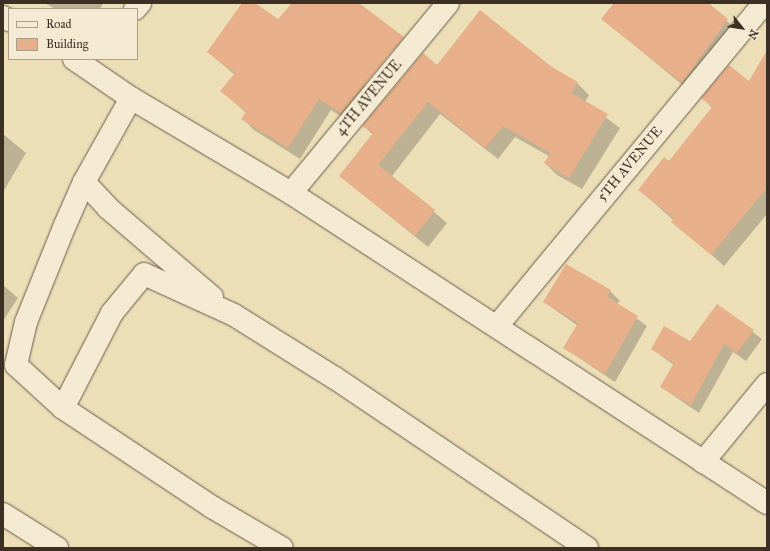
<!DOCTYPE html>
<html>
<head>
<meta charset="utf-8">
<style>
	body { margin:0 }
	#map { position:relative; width:770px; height:551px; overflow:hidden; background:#ecdfb8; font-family:"IM FELL Great Primer",serif }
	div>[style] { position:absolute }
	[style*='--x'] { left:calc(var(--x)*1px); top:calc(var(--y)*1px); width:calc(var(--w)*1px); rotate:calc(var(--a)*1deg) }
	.shadow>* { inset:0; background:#0003 }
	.building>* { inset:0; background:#e7af8a }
	.roads { filter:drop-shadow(0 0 1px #685b49) drop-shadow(0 0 1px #685b49) }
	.minor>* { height:22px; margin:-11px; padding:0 11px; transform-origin:11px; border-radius:11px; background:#f3ead1 }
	span { translate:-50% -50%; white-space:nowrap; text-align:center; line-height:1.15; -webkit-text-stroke:4px #f3ead1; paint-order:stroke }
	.street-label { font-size:14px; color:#3c2f24 }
	.frame { position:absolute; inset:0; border:4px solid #3c2f24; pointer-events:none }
	.legend { position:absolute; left:8px; top:8px; width:130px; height:52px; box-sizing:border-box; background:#f3ead1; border:1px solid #aa9f8c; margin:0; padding:5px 7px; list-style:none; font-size:12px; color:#3c2f24 }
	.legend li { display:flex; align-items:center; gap:8px; height:20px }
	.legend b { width:20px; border:1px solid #aa9f8c }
	.north { position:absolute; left:722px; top:8px; width:40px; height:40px; -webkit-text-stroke:3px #f3ead1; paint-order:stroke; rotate:120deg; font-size:11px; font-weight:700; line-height:16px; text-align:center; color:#3c2f24 }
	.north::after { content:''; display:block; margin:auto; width:14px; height:18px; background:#3c2f24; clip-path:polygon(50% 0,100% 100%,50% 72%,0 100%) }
</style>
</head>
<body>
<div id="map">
	<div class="shadow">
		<i style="clip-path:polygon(45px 3px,103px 3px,100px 9px,55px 9px)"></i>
		<i style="clip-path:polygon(243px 3px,254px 3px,377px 94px,353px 124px,331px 110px,300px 159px,254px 130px,243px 119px,246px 113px,222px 91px,235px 75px,208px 52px)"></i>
		<i style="clip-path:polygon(615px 3px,706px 3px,744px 36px,698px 98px,603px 19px)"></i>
		<i style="clip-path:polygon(767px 52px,767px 214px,724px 266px,640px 190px,669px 163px,712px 108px,703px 98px,749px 82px)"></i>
		<i style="clip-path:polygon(437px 67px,551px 68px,577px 83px,589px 95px,585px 102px,620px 128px,582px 189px,557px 175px,545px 163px,549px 156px,515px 137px,498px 159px,440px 114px,392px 176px,447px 223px,428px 247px,340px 176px,373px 135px,364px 126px)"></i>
		<i style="clip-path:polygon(3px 134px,26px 153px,3px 192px)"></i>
		<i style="clip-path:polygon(3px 285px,18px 298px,3px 321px)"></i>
		<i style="clip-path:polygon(610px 291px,620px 301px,617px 304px,647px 326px,615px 382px,564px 348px,578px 326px,544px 302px)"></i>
		<i style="clip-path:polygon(717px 305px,762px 339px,746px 361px,733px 352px,699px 413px,661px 387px,674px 365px,652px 349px,691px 342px)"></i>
	</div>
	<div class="building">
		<i style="clip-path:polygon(242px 3px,255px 3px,278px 19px,292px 3px,359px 3px,404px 37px,341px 113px,319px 99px,288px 148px,241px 119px,246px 112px,220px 91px,235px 73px,207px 52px)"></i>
		<i style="clip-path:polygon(614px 3px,708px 3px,728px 19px,682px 83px,601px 19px)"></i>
		<i style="clip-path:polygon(480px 10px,552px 67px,578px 82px,571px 93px,608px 114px,569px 178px,544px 163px,550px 153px,503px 126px,485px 148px,428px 102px,378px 165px,435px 210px,415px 236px,339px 176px,373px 133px,362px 126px,423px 53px,437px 65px)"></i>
		<i style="clip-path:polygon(767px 50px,767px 188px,711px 255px,671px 222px,674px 218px,638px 190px,664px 157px,669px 161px,712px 107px,701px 98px,729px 65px,749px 81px)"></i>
		<i style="clip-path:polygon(566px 264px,611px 290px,607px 297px,638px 316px,605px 374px,563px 348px,578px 323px,543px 302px)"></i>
		<i style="clip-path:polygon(717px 304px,754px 330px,737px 353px,724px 344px,691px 405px,660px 387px,674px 363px,651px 349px,664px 326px,690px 341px)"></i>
	</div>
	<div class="roads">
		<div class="minor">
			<i style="--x:135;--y:9;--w:8;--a:-50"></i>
			<i style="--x:3;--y:17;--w:7;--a:27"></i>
			<i style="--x:74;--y:59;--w:69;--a:34.4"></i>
			<i style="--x:131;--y:98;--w:186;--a:30.7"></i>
			<i style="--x:291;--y:193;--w:568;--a:33.07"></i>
			<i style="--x:131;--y:98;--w:96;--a:119.2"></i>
			<i style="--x:84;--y:182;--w:47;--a:113.8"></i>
			<i style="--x:65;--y:225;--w:105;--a:111.9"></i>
			<i style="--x:26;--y:322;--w:44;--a:103.1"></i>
			<i style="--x:16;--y:365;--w:64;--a:42.5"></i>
			<i style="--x:63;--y:408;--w:107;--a:-62.7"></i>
			<i style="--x:112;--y:313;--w:50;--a:-50.6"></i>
			<i style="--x:144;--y:274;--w:99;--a:24.5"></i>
			<i style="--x:234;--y:315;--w:119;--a:32"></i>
			<i style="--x:335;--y:378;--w:304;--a:34"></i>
			<i style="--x:84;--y:182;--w:35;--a:47"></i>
			<i style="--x:108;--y:208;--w:137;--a:40.6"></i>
			<i style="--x:291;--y:193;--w:246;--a:-50.4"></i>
			<i style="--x:497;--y:326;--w:419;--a:-50.4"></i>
			<i style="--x:63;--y:408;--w:179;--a:33.6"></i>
			<i style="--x:212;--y:507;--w:81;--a:30.4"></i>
			<i style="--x:703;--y:462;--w:101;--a:-50.6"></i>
			<i style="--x:3;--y:514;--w:64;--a:32.2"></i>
		</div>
	</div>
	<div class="street-label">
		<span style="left:369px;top:98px;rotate:-50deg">4TH AVENUE</span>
		<span style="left:630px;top:164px;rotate:-50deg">5TH AVENUE</span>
	</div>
	<div class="frame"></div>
	<ul class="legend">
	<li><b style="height:5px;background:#f3ead1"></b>Road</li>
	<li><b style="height:11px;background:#e7af8a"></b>Building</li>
	</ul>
	<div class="north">N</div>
</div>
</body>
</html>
